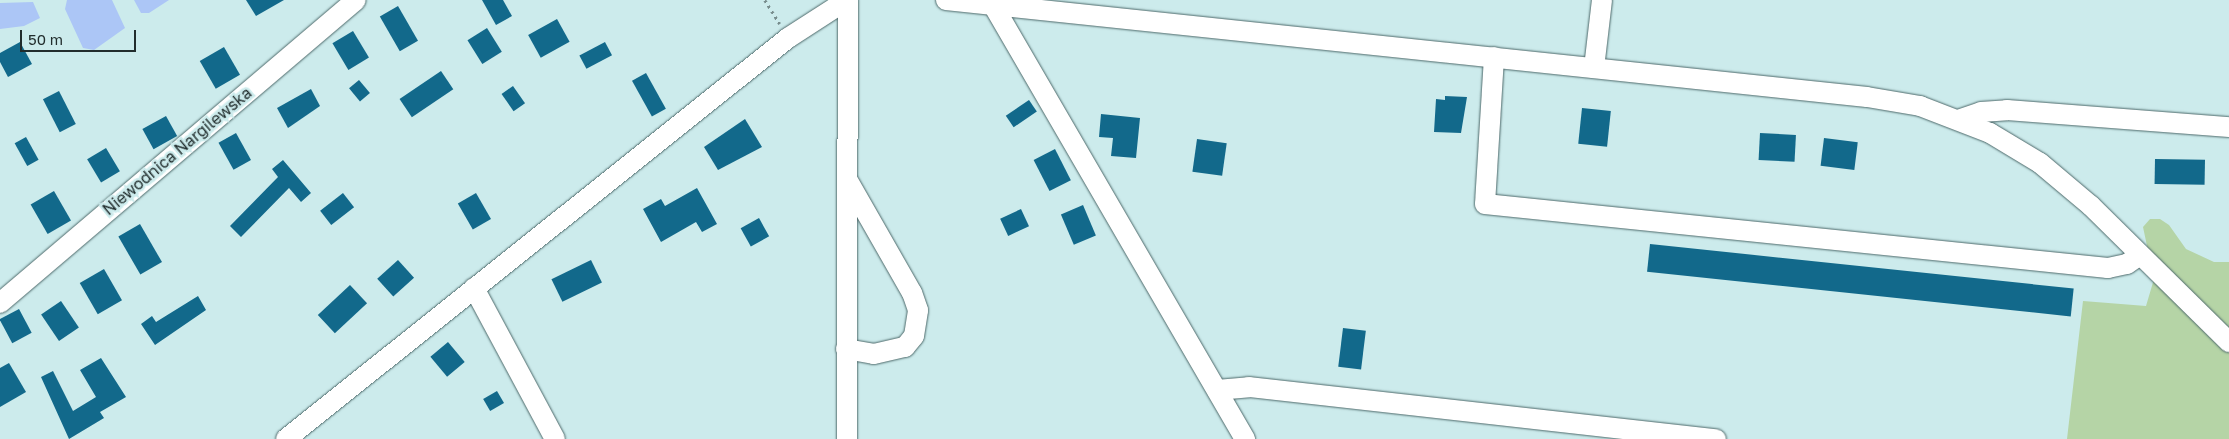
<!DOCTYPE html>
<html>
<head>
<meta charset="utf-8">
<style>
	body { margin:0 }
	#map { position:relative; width:2229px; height:439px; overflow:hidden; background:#ccebec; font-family:"Golos Text",sans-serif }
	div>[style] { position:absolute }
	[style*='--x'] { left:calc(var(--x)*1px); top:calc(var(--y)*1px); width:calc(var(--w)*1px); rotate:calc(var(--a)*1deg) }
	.green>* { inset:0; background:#b5d4a6 }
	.water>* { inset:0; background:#acc6f6 }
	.building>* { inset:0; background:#12698b; transform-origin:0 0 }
	.path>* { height:2.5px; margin-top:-1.25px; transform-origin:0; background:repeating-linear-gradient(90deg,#778d8d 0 2.5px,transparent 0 6.5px) }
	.roads { filter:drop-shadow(0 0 1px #4d696a) drop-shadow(0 0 1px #4d696a) }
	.minor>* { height:20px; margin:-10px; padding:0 10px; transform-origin:10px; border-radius:10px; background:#fff }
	span { translate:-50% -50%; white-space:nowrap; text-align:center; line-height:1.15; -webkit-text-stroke:5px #ccebec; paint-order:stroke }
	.street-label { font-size:16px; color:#212d2d }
	.scale { position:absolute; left:20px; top:30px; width:116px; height:22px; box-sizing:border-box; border:2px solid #212d2d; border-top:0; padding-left:6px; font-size:15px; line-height:18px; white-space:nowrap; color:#212d2d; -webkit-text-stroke:4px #ccebec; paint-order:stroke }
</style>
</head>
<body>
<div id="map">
	<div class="green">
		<i style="clip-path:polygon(2150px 219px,2160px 219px,2169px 225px,2186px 249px,2214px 262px,2229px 262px,2229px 439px,2067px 439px,2083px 301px,2146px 306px,2154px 279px,2143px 227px)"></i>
	</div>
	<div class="water">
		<i style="clip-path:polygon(67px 0,112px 0,125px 28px,94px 50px,83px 48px,65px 9px)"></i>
		<i style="clip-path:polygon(134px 0,169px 0,149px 13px,141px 13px)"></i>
		<i style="clip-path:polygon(33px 2px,40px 18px,24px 26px,0 29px,0 3px)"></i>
	</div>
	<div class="building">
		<i style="clip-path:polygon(246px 0,284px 0,256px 16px)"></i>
		<i style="clip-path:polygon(482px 0,503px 0,512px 16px,496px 25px)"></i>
		<i style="left:398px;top:6px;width:40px;height:21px;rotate:60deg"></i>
		<i style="left:557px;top:19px;width:26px;height:33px;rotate:61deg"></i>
		<i style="left:487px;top:28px;width:28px;height:23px;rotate:58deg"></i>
		<i style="left:353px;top:31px;width:31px;height:24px;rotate:59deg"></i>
		<i style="clip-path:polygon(20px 42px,32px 64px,8px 77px,0 62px,0 53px)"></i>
		<i style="left:605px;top:42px;width:15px;height:29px;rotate:62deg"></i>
		<i style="left:224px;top:47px;width:32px;height:28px;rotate:60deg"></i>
		<i style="left:441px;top:71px;width:22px;height:50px;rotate:56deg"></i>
		<i style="left:646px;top:73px;width:41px;height:16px;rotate:61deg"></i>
		<i style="left:359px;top:80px;width:17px;height:13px;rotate:50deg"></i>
		<i style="left:513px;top:86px;width:21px;height:14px;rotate:55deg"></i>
		<i style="clip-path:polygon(311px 89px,320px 106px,288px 128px,277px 108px)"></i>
		<i style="left:59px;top:91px;width:37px;height:18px;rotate:63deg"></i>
		<i style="clip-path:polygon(1445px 96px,1467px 97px,1461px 133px,1434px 132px,1436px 99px,1445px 100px)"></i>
		<i style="left:1029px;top:100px;width:14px;height:28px;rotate:56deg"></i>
		<i style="left:1582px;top:108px;width:29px;height:36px;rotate:6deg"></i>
		<i style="clip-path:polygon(1101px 114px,1140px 118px,1136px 158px,1111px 156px,1113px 138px,1099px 137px)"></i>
		<i style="left:166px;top:116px;width:23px;height:27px;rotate:61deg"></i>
		<i style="clip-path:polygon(745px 119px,762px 147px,718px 170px,704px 147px)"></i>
		<i style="left:236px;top:133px;width:31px;height:20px;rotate:61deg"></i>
		<i style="left:1760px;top:133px;width:36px;height:27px;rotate:3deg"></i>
		<i style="left:26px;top:137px;width:26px;height:13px;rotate:61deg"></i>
		<i style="left:1824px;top:138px;width:34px;height:28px;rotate:7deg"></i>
		<i style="left:1197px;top:139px;width:30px;height:33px;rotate:8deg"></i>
		<i style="left:106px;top:148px;width:27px;height:22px;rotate:59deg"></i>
		<i style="left:1055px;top:149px;width:35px;height:24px;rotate:63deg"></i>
		<i style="left:2155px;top:159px;width:50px;height:25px;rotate:1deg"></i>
		<i style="clip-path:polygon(283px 160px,311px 193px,301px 202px,289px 188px,241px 237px,230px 226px,278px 177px,272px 169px)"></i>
		<i style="clip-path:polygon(697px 188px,717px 224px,702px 232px,696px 222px,661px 242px,643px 209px,661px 199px,665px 206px)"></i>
		<i style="left:54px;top:191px;width:34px;height:27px;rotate:60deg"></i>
		<i style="left:343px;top:193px;width:18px;height:29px;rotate:52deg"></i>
		<i style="left:476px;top:193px;width:30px;height:21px;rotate:60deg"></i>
		<i style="left:1083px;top:205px;width:33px;height:24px;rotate:67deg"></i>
		<i style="left:1021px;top:209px;width:19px;height:23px;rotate:65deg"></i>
		<i style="left:759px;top:218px;width:21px;height:21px;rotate:61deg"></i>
		<i style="left:140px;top:224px;width:44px;height:25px;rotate:60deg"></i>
		<i style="left:1650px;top:244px;width:426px;height:28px;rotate:6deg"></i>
		<i style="left:398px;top:260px;width:24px;height:28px;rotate:48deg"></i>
		<i style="left:591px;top:260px;width:25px;height:44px;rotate:64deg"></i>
		<i style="left:104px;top:269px;width:36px;height:28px;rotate:60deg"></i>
		<i style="left:350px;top:285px;width:25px;height:44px;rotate:47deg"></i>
		<i style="clip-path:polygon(198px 296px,206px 310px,155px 345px,141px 324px,152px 316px,156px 322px)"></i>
		<i style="left:61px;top:301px;width:32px;height:24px;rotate:56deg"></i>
		<i style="left:19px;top:309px;width:27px;height:22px;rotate:62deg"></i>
		<i style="left:1343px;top:328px;width:23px;height:39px;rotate:7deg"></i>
		<i style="left:448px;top:342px;width:26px;height:23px;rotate:50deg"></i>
		<i style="clip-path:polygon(101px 358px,126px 397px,100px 412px,104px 418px,69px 439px,41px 377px,53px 371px,73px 411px,96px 397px,80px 370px)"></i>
		<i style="clip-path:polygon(9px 363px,26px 392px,0 407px,0 368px)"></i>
		<i style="left:497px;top:391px;width:14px;height:16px;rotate:60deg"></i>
	</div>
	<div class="path">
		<i style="--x:765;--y:0;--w:28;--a:58"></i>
	</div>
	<div class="roads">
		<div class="minor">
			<i style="--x:946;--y:0;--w:926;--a:6.01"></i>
			<i style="--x:1867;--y:97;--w:54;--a:9.6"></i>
			<i style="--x:1920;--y:106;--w:75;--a:21.1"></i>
			<i style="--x:1990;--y:133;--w:58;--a:31"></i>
			<i style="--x:2040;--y:163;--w:67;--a:40.1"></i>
			<i style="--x:2091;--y:206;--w:194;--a:44.6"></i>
			<i style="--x:993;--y:5;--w:502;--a:59.86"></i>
			<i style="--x:1494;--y:57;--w:147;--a:93.5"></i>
			<i style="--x:1485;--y:204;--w:626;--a:5.87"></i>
			<i style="--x:2108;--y:268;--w:19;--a:-12"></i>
			<i style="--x:2127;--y:264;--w:16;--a:-35"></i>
			<i style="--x:1594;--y:68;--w:68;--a:-83.3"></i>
			<i style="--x:1961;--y:119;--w:21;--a:-19"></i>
			<i style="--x:1981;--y:112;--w:26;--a:-4"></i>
			<i style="--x:2007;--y:110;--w:223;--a:4.4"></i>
			<i style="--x:474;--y:288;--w:171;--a:61.8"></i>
			<i style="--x:0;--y:303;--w:467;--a:-40.4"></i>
			<i style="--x:846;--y:349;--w:28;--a:10"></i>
			<i style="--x:874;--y:354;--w:32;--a:-13"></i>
			<i style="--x:905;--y:347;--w:14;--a:-51"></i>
			<i style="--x:914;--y:336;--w:26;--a:-81"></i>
			<i style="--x:918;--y:310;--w:18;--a:-109"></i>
			<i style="--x:912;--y:293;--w:129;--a:-119.7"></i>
			<i style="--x:1217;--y:390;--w:32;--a:-5"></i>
			<i style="--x:1249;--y:387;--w:470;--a:6.4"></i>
			<i style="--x:286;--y:439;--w:642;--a:-38.62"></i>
			<i style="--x:788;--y:38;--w:57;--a:-32.9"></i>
			<i style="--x:836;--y:7;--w:12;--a:-9"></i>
			<i style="--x:847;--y:439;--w:439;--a:-89.9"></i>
		</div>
	</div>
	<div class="street-label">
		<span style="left:177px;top:151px;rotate:-40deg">Niewodnica Nargilewska</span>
	</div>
	<div class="scale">50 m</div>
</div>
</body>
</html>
